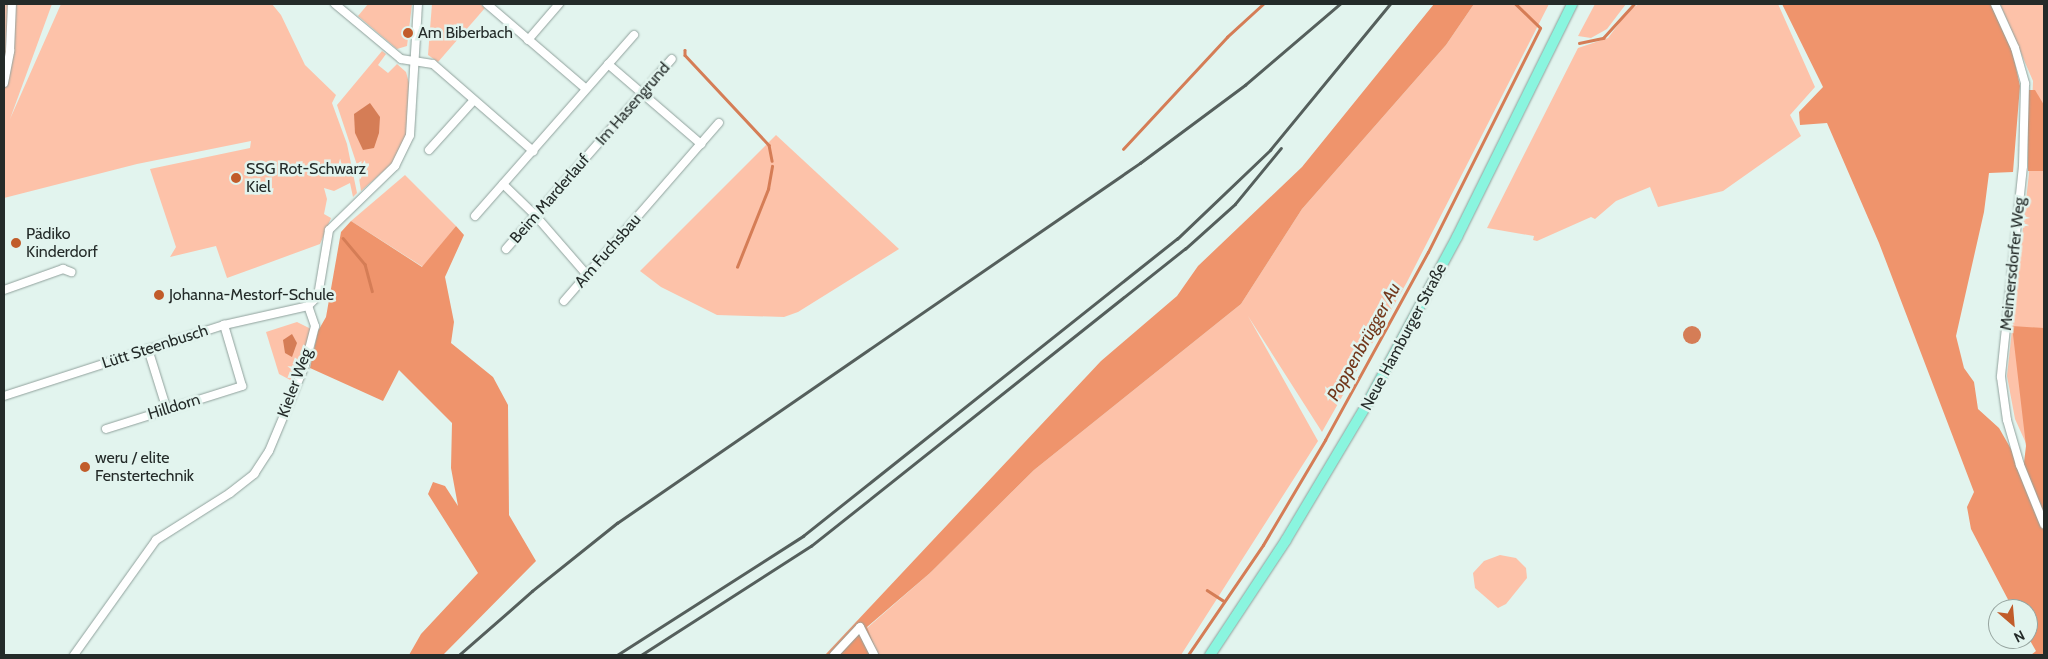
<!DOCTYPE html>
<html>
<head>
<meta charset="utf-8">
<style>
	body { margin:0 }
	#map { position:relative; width:2048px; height:659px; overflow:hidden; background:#e2f4ee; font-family:Cabin,sans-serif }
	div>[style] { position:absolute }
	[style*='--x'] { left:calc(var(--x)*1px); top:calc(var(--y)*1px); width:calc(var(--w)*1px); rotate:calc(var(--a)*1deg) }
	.green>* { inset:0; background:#fdc2a9 }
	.forest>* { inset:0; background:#ef946c }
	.water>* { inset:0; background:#d57d56 }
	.round { border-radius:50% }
	.stream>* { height:2.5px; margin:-1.25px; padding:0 1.25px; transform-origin:1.25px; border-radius:1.25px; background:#d57d56 }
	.roads { filter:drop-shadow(0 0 1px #90a19c) drop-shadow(0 0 1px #90a19c) }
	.minor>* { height:8px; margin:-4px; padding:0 4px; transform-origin:4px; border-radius:4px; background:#fff }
	.major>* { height:10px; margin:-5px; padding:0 5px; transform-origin:5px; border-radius:5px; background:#8af5df }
	.rail>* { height:2.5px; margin:-1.25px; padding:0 1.25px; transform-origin:1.25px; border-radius:1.25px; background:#555f5c }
	.dots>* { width:14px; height:14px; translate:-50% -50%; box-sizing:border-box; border:2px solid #e2f4ee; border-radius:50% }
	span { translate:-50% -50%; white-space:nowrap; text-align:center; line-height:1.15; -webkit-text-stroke:5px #e2f4ee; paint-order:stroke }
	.poi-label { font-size:16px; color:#242b29 }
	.left { translate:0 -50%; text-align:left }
	.street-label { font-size:16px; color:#242b29 }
	.water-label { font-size:18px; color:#72381c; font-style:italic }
	.frame { position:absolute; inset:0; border:5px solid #242b29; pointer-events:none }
	.north { position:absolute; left:1988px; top:599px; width:50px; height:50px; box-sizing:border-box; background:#e2f4ee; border:1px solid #96a49f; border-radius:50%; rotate:153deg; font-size:14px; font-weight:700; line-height:20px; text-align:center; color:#242b29 }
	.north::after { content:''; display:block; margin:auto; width:18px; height:22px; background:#c15c2a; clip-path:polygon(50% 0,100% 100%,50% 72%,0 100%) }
</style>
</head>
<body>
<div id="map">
	<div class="green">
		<i style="clip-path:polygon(4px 4px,52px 4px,10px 119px,61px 4px,272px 4px,281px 15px,305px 65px,336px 95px,332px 103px,347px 144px,357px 193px,353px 197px,350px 183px,334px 191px,324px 188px,327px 199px,324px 214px,331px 218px,320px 244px,227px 278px,216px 246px,170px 257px,176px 247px,150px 169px,250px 148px,251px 141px,137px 164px,4px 198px)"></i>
		<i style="clip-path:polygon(368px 4px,412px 4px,407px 46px,397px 49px,358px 16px)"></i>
		<i style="clip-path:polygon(432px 4px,480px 4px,485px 8px,438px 62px,428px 55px)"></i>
		<i style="clip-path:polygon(1474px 4px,1549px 4px,1407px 282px,1322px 432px,1248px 316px,1318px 441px,1181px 655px,878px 655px,867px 628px,930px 573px,1034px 470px,1241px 304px,1302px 209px,1446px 45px)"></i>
		<i style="clip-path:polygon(1595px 4px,1626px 4px,1607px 29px,1591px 38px,1578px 36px)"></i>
		<i style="clip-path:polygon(1639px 4px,1778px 4px,1815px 87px,1790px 115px,1801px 136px,1723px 191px,1658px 207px,1650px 187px,1616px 201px,1595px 219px,1591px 217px,1537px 241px,1533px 240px,1534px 236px,1487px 228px,1578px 48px,1608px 38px,1629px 10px)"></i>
		<i style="clip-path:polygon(2000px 4px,2044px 4px,2044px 483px,2015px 419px,2007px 376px,2029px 173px,2033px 81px)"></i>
		<i style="clip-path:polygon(382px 51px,386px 54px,378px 65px,388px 73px,397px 64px,406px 72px,409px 83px,407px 134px,394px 162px,361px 191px,357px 165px,337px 105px)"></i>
		<i style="clip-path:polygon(776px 135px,899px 249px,798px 312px,784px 317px,717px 315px,661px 287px,640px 271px)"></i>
		<i style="clip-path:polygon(405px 175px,456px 226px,423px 267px,351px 221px)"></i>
		<i style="clip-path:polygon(297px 322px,311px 329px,294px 382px,279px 374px,266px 332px)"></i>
		<i style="clip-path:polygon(1500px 555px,1516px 558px,1526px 568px,1527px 578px,1506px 604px,1498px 608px,1475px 588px,1473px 573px,1484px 561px)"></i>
	</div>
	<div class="forest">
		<i style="clip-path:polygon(1434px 4px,1474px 4px,1446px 45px,1302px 209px,1241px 304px,1034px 470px,930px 573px,867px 627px,878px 655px,825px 655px,1101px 361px,1177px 296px,1198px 266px,1302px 167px)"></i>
		<i style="clip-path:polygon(1782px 4px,1991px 4px,2012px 49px,2020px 86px,2013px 172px,1989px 173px,1984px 212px,1956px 336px,1964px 368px,1974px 382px,1978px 409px,1999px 428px,2015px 456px,2022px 479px,2026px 446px,2012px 326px,2044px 328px,2044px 655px,2031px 655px,2036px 651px,2028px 637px,2028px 609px,2013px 609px,1971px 529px,1967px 507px,1974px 492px,1879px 243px,1827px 123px,1800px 125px,1799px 112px,1823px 87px)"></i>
		<i style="clip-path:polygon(2027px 90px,2035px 90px,2044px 105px,2044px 171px,2028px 171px)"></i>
		<i style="clip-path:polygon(351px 221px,422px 267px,456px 226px,464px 235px,445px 277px,454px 322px,451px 343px,493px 377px,508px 405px,509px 515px,536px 561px,443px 655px,409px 655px,421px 634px,478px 573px,428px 494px,433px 482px,445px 486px,458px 506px,451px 468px,452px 423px,399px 370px,383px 401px,310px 368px,318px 331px,326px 317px,341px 232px)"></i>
	</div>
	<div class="water">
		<i style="clip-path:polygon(370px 103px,380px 117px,379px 133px,374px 148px,363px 150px,355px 133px,354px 114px)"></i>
		<i class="round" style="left:1683px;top:326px;width:18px;height:18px"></i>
		<i style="clip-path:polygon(292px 334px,297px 343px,292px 357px,285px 353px,283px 340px)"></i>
	</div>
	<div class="stream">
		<i style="--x:1579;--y:43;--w:25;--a:-12"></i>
		<i style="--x:1603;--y:38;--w:46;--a:-47.6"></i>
		<i style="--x:685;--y:50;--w:5;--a:90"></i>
		<i style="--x:685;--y:55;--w:123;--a:47"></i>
		<i style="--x:769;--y:145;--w:16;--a:79"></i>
		<i style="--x:1123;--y:149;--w:153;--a:-47.1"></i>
		<i style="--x:1227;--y:37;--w:49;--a:-42.5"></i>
		<i style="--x:343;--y:238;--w:34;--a:50"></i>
		<i style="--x:365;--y:264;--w:28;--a:75"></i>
		<i style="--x:737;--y:267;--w:84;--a:-68.3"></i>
		<i style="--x:768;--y:189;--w:23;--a:-80"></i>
		<i style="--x:1207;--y:590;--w:20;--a:33"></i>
		<i style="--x:1188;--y:655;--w:133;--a:-55.7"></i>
		<i style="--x:1263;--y:545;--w:122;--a:-59.4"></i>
		<i style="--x:1325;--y:440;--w:214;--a:-61.3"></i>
		<i style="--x:1428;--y:252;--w:250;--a:-63.4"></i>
		<i style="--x:1540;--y:28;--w:35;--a:-136"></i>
	</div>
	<div class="roads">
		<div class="minor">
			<i style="--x:335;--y:4;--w:86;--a:39.8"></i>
			<i style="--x:401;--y:59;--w:32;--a:9"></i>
			<i style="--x:433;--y:64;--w:133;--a:41"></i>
			<i style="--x:487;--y:4;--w:130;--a:40.6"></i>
			<i style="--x:1995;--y:4;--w:48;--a:65.6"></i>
			<i style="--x:2015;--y:48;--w:37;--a:74"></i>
			<i style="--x:2025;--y:84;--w:82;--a:91.4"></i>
			<i style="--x:2023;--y:166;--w:212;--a:96"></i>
			<i style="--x:2001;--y:377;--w:43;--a:82.1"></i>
			<i style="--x:2007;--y:420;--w:47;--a:73.9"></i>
			<i style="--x:2020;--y:465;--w:64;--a:67.9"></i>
			<i style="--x:528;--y:40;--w:48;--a:-49.3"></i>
			<i style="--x:608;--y:64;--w:123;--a:40.7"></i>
			<i style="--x:4;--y:83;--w:33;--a:-79"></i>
			<i style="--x:10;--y:51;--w:47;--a:-87.6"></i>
			<i style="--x:429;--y:150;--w:67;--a:-48"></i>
			<i style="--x:503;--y:184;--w:45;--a:44.1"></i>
			<i style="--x:535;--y:215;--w:79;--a:49.1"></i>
			<i style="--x:475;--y:216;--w:241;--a:-48.7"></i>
			<i style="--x:506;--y:249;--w:252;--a:-48.9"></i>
			<i style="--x:4;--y:290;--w:63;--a:-19.6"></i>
			<i style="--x:63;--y:269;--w:9;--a:21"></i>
			<i style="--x:564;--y:301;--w:236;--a:-49"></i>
			<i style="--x:148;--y:349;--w:64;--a:72.7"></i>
			<i style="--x:4;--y:396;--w:231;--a:-17.9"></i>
			<i style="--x:224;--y:325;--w:86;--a:-12.7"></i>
			<i style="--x:308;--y:306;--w:14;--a:-45"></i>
			<i style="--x:318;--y:296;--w:67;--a:-80.5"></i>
			<i style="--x:329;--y:230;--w:92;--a:-44.1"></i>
			<i style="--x:395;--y:166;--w:34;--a:-64"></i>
			<i style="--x:410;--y:135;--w:131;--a:-86.5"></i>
			<i style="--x:106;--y:429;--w:143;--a:-17.5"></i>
			<i style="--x:242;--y:386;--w:64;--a:-106.4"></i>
			<i style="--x:74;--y:655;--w:141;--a:-54.5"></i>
			<i style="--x:156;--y:540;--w:88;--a:-32.4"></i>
			<i style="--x:230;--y:493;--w:31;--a:-38"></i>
			<i style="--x:254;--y:474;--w:27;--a:-57"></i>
			<i style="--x:269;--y:451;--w:93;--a:-67.3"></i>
			<i style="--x:305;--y:365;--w:40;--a:-75.6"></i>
			<i style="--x:315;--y:326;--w:21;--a:-109"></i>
			<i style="--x:834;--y:655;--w:38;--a:-47"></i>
			<i style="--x:860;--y:627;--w:31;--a:63"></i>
		</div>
		<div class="major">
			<i style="--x:1210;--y:655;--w:138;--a:-56.5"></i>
			<i style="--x:1286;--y:540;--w:156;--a:-59.2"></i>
			<i style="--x:1366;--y:406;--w:192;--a:-61.7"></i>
			<i style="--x:1457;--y:237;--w:260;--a:-63.7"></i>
		</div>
	</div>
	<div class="rail">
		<i style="--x:459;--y:655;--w:97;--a:-41.2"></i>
		<i style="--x:532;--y:591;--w:109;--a:-38.7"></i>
		<i style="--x:617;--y:523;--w:635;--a:-34.54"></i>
		<i style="--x:1140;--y:163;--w:131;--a:-36.6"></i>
		<i style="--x:1245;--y:85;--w:125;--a:-40.5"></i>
		<i style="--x:617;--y:655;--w:221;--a:-32.6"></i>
		<i style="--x:803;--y:536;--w:478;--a:-38.5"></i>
		<i style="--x:1177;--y:239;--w:129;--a:-43.7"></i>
		<i style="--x:1270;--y:150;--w:189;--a:-50.6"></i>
		<i style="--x:641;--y:655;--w:202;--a:-32.7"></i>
		<i style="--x:811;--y:546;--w:478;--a:-38.5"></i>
		<i style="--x:1185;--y:249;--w:67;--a:-42"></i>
		<i style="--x:1235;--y:204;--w:72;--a:-50.6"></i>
	</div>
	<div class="dots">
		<i style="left:408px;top:33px;background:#c15c2a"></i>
		<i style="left:236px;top:178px;background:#c15c2a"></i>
		<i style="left:16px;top:243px;background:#c15c2a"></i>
		<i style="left:159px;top:295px;background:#c15c2a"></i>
		<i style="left:85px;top:467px;background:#c15c2a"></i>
	</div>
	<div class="poi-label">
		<span class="left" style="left:418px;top:33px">Am Biberbach</span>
		<span class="left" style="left:246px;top:178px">SSG Rot-Schwarz<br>Kiel</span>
		<span class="left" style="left:26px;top:243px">Pädiko<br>Kinderdorf</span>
		<span class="left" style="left:169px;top:295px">Johanna-Mestorf-Schule</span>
		<span class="left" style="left:95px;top:467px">weru / elite<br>Fenstertechnik</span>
	</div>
	<div class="street-label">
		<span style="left:633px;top:104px;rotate:-49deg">Im Hasengrund</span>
		<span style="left:550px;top:199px;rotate:-49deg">Beim Marderlauf</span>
		<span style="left:608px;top:251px;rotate:-49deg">Am Fuchsbau</span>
		<span style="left:2013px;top:264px;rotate:-84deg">Meimersdorfer Weg</span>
		<span style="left:1404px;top:337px;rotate:-62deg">Neue Hamburger Straße</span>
		<span style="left:155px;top:347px;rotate:-18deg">Lütt Steenbusch</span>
		<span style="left:295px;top:383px;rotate:-70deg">Kieler Weg</span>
		<span style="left:174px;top:407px;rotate:-17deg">Hilldorn</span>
	</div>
	<div class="water-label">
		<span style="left:1364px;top:342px;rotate:-61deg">Poppenbrügger Au</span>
	</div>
	<div class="frame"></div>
	<div class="north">N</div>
</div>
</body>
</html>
